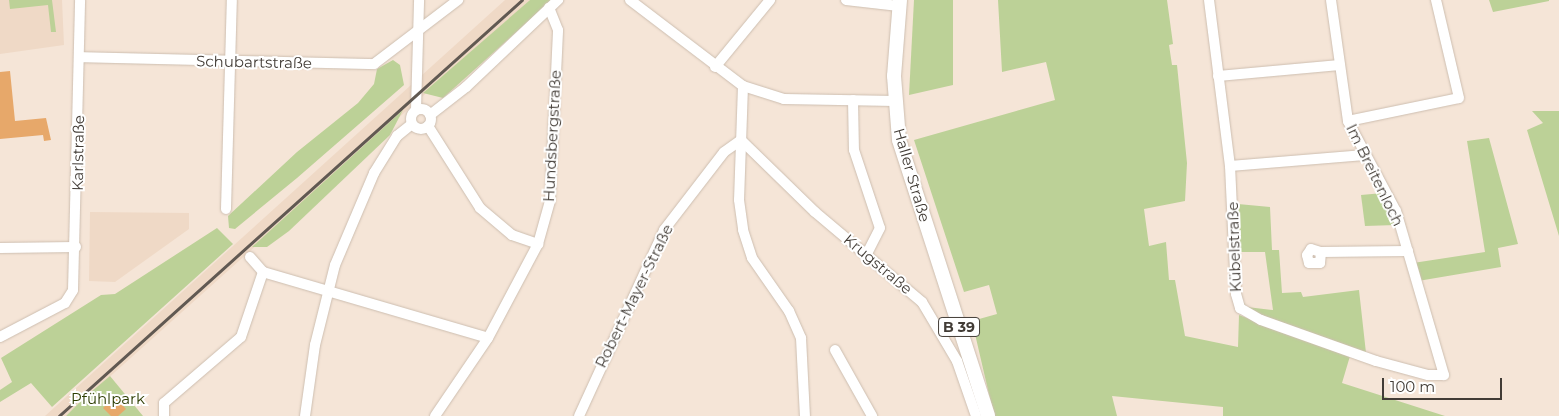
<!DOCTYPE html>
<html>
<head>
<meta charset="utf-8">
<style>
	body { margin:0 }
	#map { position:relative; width:1559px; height:416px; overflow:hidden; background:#f5e5d7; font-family:Montserrat,sans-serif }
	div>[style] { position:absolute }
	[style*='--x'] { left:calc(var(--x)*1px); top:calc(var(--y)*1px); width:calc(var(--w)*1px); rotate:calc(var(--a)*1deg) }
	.built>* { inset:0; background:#efd9c6 }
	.green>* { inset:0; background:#bcd197 }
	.building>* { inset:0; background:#e7a86a }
	.roads { filter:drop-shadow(0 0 1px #cdbeb0) drop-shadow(0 0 1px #cdbeb0) }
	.minor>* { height:10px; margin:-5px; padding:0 5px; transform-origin:5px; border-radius:5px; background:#fff }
	.minor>.ring { margin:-5px; padding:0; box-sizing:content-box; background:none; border:10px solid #fff; border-radius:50% }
	.major>* { height:14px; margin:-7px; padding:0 7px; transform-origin:7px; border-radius:7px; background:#fff }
	.rail>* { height:2.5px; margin:-1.25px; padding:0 1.25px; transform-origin:1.25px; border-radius:1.25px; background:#615952 }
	span { translate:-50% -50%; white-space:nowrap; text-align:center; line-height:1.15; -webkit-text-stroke:4px #fff; paint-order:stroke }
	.shield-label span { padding:1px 4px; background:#fff; border:1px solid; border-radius:4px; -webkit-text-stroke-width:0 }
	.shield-label { font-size:14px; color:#423c36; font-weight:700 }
	.street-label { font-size:15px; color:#423c36 }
	.park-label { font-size:15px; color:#2c3c00 }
	.scale { position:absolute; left:1382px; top:378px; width:120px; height:22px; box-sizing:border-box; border:2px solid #423c36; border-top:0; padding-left:6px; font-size:15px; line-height:18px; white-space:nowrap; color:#423c36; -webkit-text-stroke:4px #fff; paint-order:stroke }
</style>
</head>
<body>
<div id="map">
	<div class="built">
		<i style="clip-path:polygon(0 0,62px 0,64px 45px,0 54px)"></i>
		<i style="clip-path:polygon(505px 0,530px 0,66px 416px,45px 416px)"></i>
		<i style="clip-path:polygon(90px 212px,189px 213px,189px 229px,115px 282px,89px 281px)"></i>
	</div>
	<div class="green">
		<i style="clip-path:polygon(9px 0,52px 0,56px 32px,51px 32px,48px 5px,10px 9px)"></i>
		<i style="clip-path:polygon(530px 0,552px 0,443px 98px,423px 93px)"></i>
		<i style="clip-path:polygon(914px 0,953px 0,953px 85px,909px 95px)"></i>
		<i style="clip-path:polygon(998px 0,1167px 0,1173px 44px,1169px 45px,1172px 65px,1177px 65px,1187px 163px,1185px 201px,1144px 209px,1149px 246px,1166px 242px,1169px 280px,1175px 280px,1185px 336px,1238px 347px,1239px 315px,1350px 356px,1342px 383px,1445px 416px,1223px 416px,1223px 407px,1112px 396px,1117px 416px,994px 416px,972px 321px,997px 314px,989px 285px,964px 292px,914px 140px,1055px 100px,1046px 62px,1002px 72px)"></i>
		<i style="clip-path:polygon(1489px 0,1549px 0,1549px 1px,1493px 12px)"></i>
		<i style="clip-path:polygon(393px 60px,400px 65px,404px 85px,297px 178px,235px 229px,229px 228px,228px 216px,297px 152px,358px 103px,374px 84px,377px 69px)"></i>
		<i style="clip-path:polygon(403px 110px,390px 135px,289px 231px,267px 247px,252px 247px)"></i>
		<i style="clip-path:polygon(1532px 111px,1559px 111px,1559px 236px,1527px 130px,1543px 123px)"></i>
		<i style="clip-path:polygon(1489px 138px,1518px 244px,1498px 248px,1501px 267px,1418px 281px,1413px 263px,1485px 252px,1467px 141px)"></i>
		<i style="clip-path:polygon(1383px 193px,1396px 225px,1365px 226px,1361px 195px)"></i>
		<i style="clip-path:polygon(1238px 204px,1270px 207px,1272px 250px,1279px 250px,1282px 293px,1301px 292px,1303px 297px,1359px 290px,1366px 353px,1244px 309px,1243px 302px,1247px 307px,1273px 310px,1265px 252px,1240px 252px)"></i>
		<i style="clip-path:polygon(217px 228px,233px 244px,52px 407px,31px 383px,0 402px,0 390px,12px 382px,1px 358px,101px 295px,115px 294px)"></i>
		<i style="clip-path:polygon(110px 376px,143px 416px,66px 416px,85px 397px)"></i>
	</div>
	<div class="building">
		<i style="clip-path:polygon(10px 71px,15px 121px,46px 118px,51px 140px,44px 141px,43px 135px,0 139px,0 72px)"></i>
		<i style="clip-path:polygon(115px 397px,126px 409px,118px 416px,111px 416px,103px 408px)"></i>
	</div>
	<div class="roads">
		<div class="minor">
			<i style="--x:630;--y:0;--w:142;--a:37.3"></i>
			<i style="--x:743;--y:86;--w:43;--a:17.6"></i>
			<i style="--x:784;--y:99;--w:111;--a:1"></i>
			<i style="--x:846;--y:0;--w:53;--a:6.5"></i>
			<i style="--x:1209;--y:0;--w:167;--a:82.8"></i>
			<i style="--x:1230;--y:166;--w:128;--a:87.3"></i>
			<i style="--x:1236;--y:294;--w:15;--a:74"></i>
			<i style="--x:1240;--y:308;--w:24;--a:30"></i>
			<i style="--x:1261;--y:320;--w:122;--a:19.6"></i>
			<i style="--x:1376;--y:361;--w:54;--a:15.1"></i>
			<i style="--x:1428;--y:375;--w:16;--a:0"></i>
			<i style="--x:1444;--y:375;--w:171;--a:-106.3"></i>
			<i style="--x:1396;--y:211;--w:102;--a:-118.1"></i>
			<i style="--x:1348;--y:121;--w:122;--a:-98"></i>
			<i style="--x:79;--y:57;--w:295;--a:1.4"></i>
			<i style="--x:374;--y:64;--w:106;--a:-37.3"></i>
			<i style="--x:715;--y:67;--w:87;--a:-50.6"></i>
			<i style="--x:1218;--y:76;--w:122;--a:-5.2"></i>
			<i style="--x:743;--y:86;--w:114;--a:92"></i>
			<i style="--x:739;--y:200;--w:30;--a:82"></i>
			<i style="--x:743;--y:230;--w:29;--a:72"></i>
			<i style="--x:752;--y:258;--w:65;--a:55.1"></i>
			<i style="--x:789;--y:311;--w:30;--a:66"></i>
			<i style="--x:801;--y:338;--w:78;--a:87.1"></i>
			<i style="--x:853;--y:100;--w:50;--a:88.9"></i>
			<i style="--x:854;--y:150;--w:82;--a:71.6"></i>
			<i style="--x:880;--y:228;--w:28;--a:117"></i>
			<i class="ring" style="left:411px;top:109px;width:10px;height:10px"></i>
			<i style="--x:416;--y:110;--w:110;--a:-88.4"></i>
			<i style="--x:430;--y:115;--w:46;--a:-37.9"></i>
			<i style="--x:466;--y:87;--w:127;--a:-43.4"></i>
			<i style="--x:1348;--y:121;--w:113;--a:-11.7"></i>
			<i style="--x:1459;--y:98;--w:101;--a:-103.2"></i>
			<i style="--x:428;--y:126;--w:97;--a:57.6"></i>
			<i style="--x:480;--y:208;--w:42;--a:40.2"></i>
			<i style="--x:512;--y:235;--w:28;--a:19"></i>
			<i style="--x:741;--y:140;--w:103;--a:44.2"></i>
			<i style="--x:815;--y:212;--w:140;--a:40.1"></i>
			<i style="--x:922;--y:302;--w:69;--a:59.3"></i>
			<i style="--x:957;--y:361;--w:58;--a:70.9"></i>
			<i style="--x:1230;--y:166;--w:135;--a:-4.7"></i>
			<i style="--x:226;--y:209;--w:209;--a:-88.4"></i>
			<i style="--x:0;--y:248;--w:76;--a:-0.8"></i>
			<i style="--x:1321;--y:252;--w:11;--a:95"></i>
			<i style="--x:1320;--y:263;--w:11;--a:180"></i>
			<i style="--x:1309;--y:263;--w:8;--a:-104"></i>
			<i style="--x:1307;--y:255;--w:7;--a:-56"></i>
			<i style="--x:1311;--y:249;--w:10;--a:17"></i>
			<i style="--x:1321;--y:252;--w:87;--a:-0.7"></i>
			<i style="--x:250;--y:257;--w:20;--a:49"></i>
			<i style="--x:263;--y:272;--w:234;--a:16.3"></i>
			<i style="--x:0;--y:337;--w:73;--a:-27.6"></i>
			<i style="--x:65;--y:303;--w:15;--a:-58"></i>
			<i style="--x:73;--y:290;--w:290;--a:-88.6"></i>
			<i style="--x:835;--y:350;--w:76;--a:60.7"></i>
			<i style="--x:164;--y:416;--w:13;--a:-90"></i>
			<i style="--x:164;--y:403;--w:101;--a:-40.6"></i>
			<i style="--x:241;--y:337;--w:69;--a:-71.3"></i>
			<i style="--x:305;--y:416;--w:72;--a:-82"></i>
			<i style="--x:315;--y:345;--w:82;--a:-76"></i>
			<i style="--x:335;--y:265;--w:100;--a:-67"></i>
			<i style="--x:374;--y:173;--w:44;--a:-58.1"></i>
			<i style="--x:397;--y:136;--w:19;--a:-39"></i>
			<i style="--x:435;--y:416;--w:94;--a:-55.8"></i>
			<i style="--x:488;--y:338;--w:106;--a:-62"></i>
			<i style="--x:538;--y:244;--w:45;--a:-74.4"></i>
			<i style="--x:550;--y:201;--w:171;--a:-87.3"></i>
			<i style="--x:558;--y:30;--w:24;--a:-112"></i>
			<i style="--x:579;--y:416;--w:205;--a:-65.4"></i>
			<i style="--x:664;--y:230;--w:98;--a:-52.4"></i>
			<i style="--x:724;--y:152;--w:21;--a:-35"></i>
		</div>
		<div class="major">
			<i style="--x:900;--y:0;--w:76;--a:94.5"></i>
			<i style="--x:894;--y:76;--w:64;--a:85.5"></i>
			<i style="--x:899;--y:140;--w:290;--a:72.1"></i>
		</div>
	</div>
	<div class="rail">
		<i style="--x:59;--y:416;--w:622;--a:-41.94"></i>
	</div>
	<div class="shield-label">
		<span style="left:959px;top:327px">B 39</span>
	</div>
	<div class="street-label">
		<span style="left:254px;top:62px;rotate:1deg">Schubartstraße</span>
		<span style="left:552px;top:136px;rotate:-87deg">Hundsbergstraße</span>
		<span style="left:78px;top:153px;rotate:-89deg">Karlstraße</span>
		<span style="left:912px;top:175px;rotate:74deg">Haller Straße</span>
		<span style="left:1375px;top:175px;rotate:64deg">Im Breitenloch</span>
		<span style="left:1234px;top:247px;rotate:-92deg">Kübelstraße</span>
		<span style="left:878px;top:264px;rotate:40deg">Krugstraße</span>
		<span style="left:634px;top:296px;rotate:-64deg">Robert-Mayer-Straße</span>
	</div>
	<div class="park-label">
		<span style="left:108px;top:399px">Pfühlpark</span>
	</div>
	<div class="scale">100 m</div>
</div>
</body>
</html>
